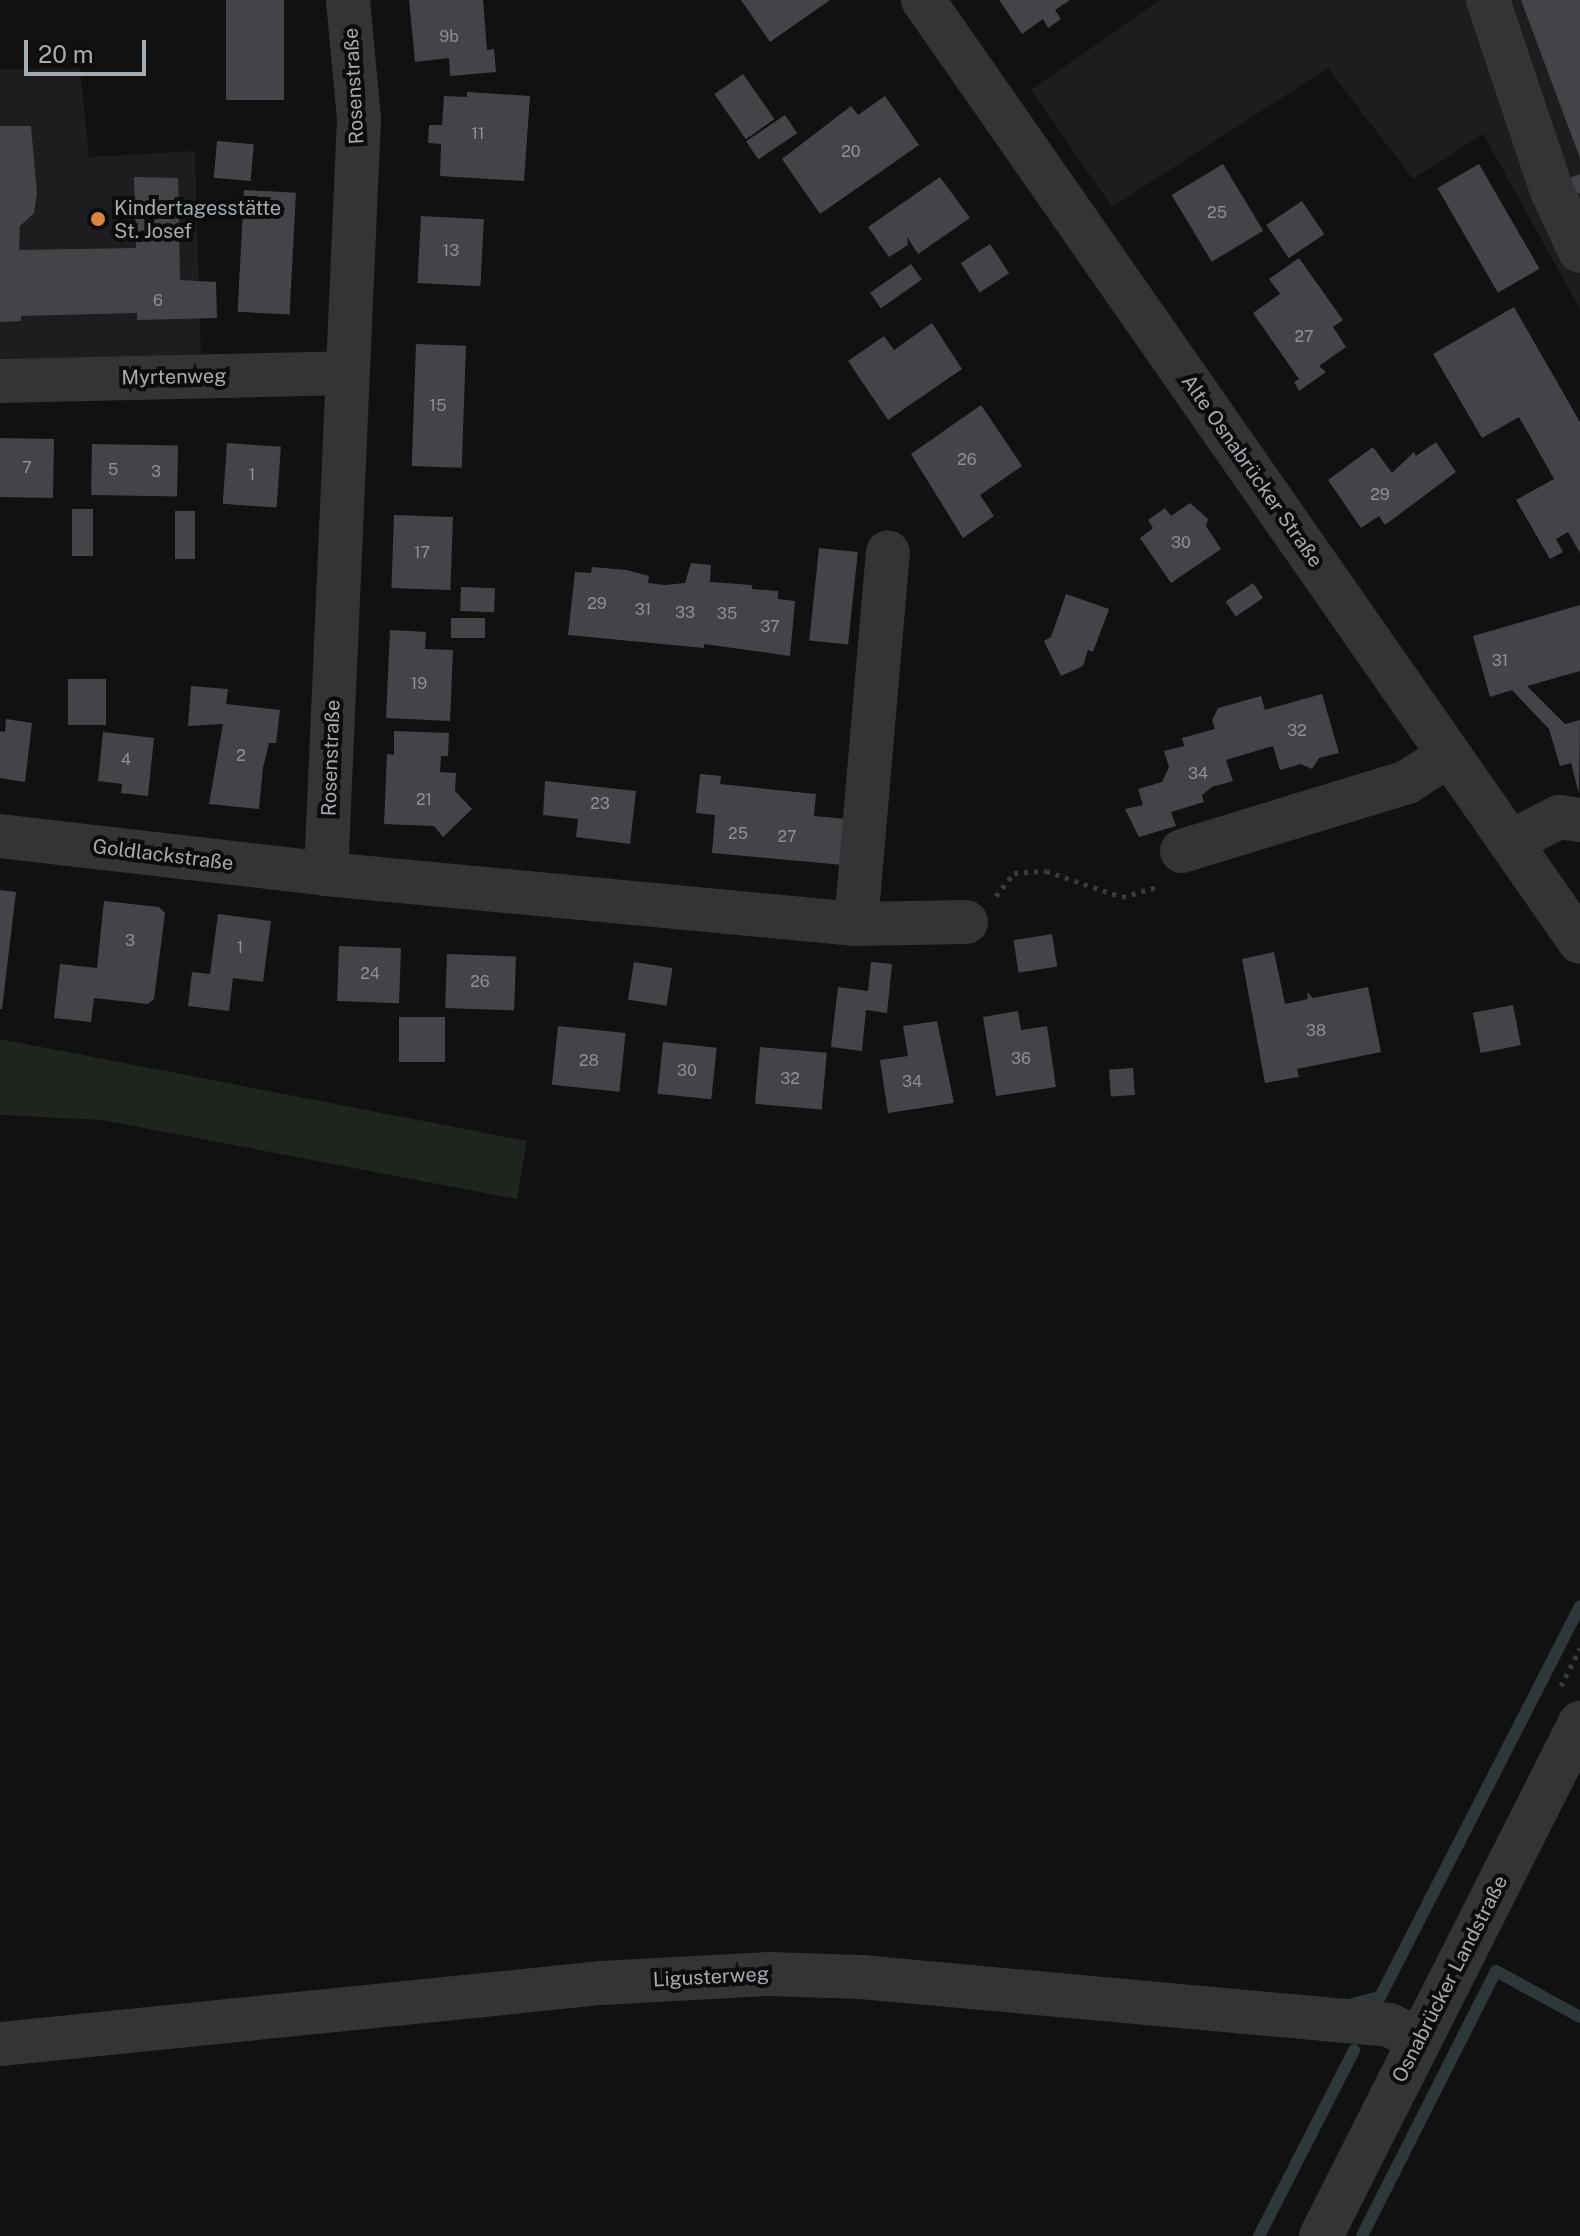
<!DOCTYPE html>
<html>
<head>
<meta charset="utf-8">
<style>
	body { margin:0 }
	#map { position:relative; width:1580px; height:2236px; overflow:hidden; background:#111112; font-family:"Public Sans",sans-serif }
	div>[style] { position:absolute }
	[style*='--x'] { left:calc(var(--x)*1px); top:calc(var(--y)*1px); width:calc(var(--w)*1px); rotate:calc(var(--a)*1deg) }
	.built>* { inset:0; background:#1d1d1f }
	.green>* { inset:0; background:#1e241e }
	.stream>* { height:12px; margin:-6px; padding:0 6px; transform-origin:6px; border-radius:6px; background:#2e383b }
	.building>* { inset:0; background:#434447; transform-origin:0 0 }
	.path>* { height:5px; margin-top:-2.5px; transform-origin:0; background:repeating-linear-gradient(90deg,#383b3d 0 4px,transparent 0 10px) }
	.minor>* { height:44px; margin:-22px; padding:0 22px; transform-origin:22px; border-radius:22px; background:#323436 }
	.dots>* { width:22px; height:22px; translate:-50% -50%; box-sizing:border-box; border:4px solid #0c0c0d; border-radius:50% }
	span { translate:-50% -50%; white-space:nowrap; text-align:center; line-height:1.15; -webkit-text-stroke:8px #0c0c0d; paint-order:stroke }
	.number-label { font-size:16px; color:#8c9196 }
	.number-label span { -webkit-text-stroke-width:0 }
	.street-label { font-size:20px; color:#a4abb1 }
	.poi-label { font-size:20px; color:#a4abb1 }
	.left { translate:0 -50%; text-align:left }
	.scale { position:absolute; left:24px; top:40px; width:122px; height:36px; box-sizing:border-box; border:4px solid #a4abb1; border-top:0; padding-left:10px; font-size:24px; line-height:28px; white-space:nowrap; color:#a4abb1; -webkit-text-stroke:6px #0c0c0d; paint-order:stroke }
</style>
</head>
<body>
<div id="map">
	<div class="built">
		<i style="clip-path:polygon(1160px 0,1580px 0,1580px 309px,1483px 134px,1413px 179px,1328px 68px,1112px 207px,1031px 90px)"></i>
		<i style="clip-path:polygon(0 69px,80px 69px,89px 157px,195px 151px,201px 355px,0 359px)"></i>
	</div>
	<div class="green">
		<i style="clip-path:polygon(0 1039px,527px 1141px,517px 1199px,102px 1120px,0 1115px)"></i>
	</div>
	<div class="stream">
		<i style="--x:1353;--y:2004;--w:28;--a:-15"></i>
		<i style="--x:1380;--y:1997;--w:439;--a:-62.9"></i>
		<i style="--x:1259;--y:2236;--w:209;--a:-62.9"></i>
		<i style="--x:1362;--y:2236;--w:297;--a:-63.2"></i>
		<i style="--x:1496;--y:1971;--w:96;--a:28.7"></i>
	</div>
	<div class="building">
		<i style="left:226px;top:0;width:58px;height:100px"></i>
		<i style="clip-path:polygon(409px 0,483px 0,487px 50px,494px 49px,496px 72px,450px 76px,449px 58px,415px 62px)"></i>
		<i style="clip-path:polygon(741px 0,830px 0,770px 42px)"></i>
		<i style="clip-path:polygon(999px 0,1070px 0,1055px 10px,1061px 19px,1048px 28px,1043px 19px,1022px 34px)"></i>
		<i style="clip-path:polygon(1521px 0,1580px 0,1580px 158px)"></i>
		<i style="left:743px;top:74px;width:55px;height:35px;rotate:55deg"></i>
		<i style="clip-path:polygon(467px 92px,530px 96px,524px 181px,440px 176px,441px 144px,428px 143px,429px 125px,442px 125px,444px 96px,467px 97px)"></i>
		<i style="clip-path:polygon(885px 96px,919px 145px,820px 214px,782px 159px,851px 106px,858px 115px)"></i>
		<i style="left:785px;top:115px;width:22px;height:47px;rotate:56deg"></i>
		<i style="clip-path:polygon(0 126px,31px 126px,37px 193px,34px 213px,20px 226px,19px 250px,136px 248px,134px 177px,178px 178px,180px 280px,216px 282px,217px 318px,137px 320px,137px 313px,21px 316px,21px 321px,0 322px)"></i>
		<i style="left:217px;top:141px;width:37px;height:37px;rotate:5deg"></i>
		<i style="left:1223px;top:164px;width:78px;height:60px;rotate:59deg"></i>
		<i style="left:1479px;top:164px;width:121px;height:48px;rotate:60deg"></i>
		<i style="clip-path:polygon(1580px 174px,1580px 193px,1573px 195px,1567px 179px)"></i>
		<i style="clip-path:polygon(940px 177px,970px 218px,918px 254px,907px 237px,908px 245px,889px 257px,868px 227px)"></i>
		<i style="left:244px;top:190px;width:52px;height:122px;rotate:3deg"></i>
		<i style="left:1302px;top:201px;width:40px;height:43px;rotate:56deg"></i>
		<i style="left:421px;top:216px;width:63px;height:67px;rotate:3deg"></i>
		<i style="left:990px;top:244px;width:35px;height:35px;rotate:57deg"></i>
		<i style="clip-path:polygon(1299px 258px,1343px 320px,1333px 327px,1346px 347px,1319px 366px,1326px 372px,1299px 391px,1294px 382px,1299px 379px,1253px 313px,1280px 294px,1269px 279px)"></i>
		<i style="left:911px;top:264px;width:19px;height:50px;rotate:55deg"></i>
		<i style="clip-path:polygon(1514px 307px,1580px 422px,1580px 553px,1568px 532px,1556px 539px,1563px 552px,1550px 559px,1516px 500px,1554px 479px,1519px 417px,1482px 438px,1433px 354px)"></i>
		<i style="clip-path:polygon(932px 323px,962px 369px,888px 420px,848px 361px,884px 336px,894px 350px)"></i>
		<i style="left:416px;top:344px;width:50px;height:122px;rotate:2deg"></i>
		<i style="clip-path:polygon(981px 405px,1022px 466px,980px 495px,994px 516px,963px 538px,911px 454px)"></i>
		<i style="left:0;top:438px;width:54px;height:59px;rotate:1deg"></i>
		<i style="clip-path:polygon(1436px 442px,1456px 472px,1385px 525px,1379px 516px,1361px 528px,1328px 480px,1373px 447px,1392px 473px,1414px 452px,1416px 456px)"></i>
		<i style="left:227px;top:443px;width:54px;height:61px;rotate:4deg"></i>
		<i style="left:92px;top:444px;width:86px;height:51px;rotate:1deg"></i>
		<i style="clip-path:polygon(1190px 503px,1208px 519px,1206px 526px,1221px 549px,1171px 583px,1140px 538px,1153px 528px,1148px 520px,1165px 508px,1171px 516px)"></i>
		<i style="left:72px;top:509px;width:21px;height:47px"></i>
		<i style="left:175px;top:511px;width:20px;height:48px"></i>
		<i style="left:394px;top:515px;width:59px;height:73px;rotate:2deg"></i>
		<i style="left:819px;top:548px;width:39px;height:93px;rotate:6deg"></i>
		<i style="clip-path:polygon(691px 563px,711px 565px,710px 582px,752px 585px,752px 589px,778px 591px,778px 599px,795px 601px,790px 656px,704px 644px,704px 648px,568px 635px,575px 572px,591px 573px,592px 567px,627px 570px,649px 576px,648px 583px,665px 585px,685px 583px)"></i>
		<i style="left:1253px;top:583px;width:18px;height:33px;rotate:56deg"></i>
		<i style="left:461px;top:587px;width:34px;height:24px;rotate:2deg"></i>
		<i style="clip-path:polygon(1066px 594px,1109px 609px,1093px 652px,1088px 650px,1083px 666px,1061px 676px,1044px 641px,1051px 637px)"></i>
		<i style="clip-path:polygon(1580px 605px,1580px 671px,1527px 686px,1565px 724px,1580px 720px,1579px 794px,1571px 763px,1560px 766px,1549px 729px,1512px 690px,1490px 697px,1473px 636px)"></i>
		<i style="left:451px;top:618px;width:34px;height:20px"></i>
		<i style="clip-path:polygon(390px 630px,426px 632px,425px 649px,453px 650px,450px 721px,386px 718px)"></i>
		<i style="left:68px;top:679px;width:38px;height:46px"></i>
		<i style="clip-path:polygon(191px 686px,228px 689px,226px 704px,280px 710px,276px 743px,269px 743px,263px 768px,259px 809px,209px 804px,223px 724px,188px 726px)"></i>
		<i style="clip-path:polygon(1322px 694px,1339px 753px,1319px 758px,1312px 769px,1301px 764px,1280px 770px,1273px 746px,1226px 760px,1233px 781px,1212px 787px,1202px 795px,1204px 802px,1171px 812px,1176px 826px,1139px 837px,1125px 809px,1143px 805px,1138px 789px,1162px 782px,1169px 767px,1164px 751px,1184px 746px,1182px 738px,1215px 729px,1212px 720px,1218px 708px,1261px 696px,1265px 710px)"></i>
		<i style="clip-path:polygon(6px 719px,32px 723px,25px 782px,0 778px,0 731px,5px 732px)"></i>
		<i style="clip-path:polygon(394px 731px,449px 733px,448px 756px,441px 756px,440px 772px,456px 773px,455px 791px,472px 809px,443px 837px,434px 826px,384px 824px,387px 754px,394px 755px)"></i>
		<i style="clip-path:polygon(103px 732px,154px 738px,148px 796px,121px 793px,122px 784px,98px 781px)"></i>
		<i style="clip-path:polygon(700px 774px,721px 776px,720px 784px,816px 794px,814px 816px,847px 819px,843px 865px,712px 853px,715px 815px,696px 813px)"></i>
		<i style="clip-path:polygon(545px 781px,636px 791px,630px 844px,576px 837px,578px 819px,543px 815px)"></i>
		<i style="clip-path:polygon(0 890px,16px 892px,2px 1009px,0 1009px)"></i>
		<i style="clip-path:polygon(104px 901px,159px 907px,165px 913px,154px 999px,148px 1004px,94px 998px,91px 1022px,54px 1018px,60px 964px,97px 968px)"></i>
		<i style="clip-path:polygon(218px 914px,271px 921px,263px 982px,233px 978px,229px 1011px,188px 1006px,192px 972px,210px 974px)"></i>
		<i style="left:1052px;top:934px;width:33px;height:39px;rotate:81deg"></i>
		<i style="left:339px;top:946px;width:62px;height:55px;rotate:2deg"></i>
		<i style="clip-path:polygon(1274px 952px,1285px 1004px,1308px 999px,1307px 992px,1313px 998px,1368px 987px,1381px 1052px,1297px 1069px,1299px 1077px,1265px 1083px,1242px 959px)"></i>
		<i style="left:447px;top:954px;width:69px;height:54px;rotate:2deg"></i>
		<i style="left:634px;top:962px;width:39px;height:38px;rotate:9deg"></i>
		<i style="clip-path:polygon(871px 962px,892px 964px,887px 1013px,866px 1010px,862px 1051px,831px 1047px,838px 987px,868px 991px)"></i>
		<i style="left:1513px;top:1005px;width:41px;height:41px;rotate:79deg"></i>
		<i style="clip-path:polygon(1018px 1011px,1021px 1030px,1047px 1026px,1056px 1087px,996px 1096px,983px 1017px)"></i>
		<i style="left:399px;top:1017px;width:46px;height:45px"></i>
		<i style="clip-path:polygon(937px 1021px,954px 1103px,888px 1113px,880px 1060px,908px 1056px,903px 1026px)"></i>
		<i style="left:558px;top:1026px;width:68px;height:59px;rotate:6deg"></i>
		<i style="left:663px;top:1042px;width:54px;height:52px;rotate:6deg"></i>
		<i style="left:760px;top:1047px;width:67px;height:57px;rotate:5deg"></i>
		<i style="left:1133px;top:1068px;width:27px;height:24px;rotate:86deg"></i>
	</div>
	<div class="path">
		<i style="--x:996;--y:896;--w:29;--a:-52"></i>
		<i style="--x:1014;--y:873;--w:32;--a:-4"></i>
		<i style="--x:1046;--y:871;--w:80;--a:18.9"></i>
		<i style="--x:1122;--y:897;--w:40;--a:-16"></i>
		<i style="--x:1561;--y:1686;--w:42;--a:-63.4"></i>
	</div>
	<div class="minor">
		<i style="--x:923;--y:0;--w:1148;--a:55.11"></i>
		<i style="--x:1488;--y:0;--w:201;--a:71.5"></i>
		<i style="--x:1552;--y:191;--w:66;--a:65"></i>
		<i style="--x:0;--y:381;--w:347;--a:-1.3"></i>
		<i style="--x:0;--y:836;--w:328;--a:6.6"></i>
		<i style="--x:326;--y:874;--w:532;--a:5.39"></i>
		<i style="--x:856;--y:924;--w:110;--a:-1"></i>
		<i style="--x:1510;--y:842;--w:55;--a:-27"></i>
		<i style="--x:1559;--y:817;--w:21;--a:8"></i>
		<i style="--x:1182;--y:851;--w:235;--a:-17"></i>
		<i style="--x:1407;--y:782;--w:50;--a:-32.7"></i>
		<i style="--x:326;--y:874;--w:756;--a:-87.5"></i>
		<i style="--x:359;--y:119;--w:120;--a:-95.3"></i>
		<i style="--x:856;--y:924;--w:373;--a:-85.1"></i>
		<i style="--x:0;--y:2044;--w:605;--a:-5.79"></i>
		<i style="--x:602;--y:1983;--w:167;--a:-3.1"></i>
		<i style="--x:769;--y:1974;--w:92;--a:1.9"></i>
		<i style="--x:861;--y:1977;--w:530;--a:5.19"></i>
		<i style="--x:1389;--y:2025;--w:33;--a:25"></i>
		<i style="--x:1321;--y:2236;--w:575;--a:-63.21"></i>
	</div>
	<div class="dots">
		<i style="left:98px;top:219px;background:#da8541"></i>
	</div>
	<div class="number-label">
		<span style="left:449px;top:37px">9b</span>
		<span style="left:478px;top:134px">11</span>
		<span style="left:851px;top:152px">20</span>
		<span style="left:1217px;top:213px">25</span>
		<span style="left:451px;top:251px">13</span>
		<span style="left:158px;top:301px">6</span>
		<span style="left:1304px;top:337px">27</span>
		<span style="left:438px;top:406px">15</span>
		<span style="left:967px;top:460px">26</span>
		<span style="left:27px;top:468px">7</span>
		<span style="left:113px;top:470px">5</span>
		<span style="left:156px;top:472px">3</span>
		<span style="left:252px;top:475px">1</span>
		<span style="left:1380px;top:495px">29</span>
		<span style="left:1181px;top:543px">30</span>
		<span style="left:422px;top:553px">17</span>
		<span style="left:597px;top:604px">29</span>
		<span style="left:643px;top:610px">31</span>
		<span style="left:685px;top:613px">33</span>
		<span style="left:727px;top:614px">35</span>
		<span style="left:770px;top:627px">37</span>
		<span style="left:1500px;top:661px">31</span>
		<span style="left:419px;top:684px">19</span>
		<span style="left:1297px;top:731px">32</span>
		<span style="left:241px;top:756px">2</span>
		<span style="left:126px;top:760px">4</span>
		<span style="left:1198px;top:774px">34</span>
		<span style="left:424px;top:800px">21</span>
		<span style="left:600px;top:804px">23</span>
		<span style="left:738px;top:834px">25</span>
		<span style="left:787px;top:837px">27</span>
		<span style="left:130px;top:941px">3</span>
		<span style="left:240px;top:948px">1</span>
		<span style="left:370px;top:974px">24</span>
		<span style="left:480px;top:982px">26</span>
		<span style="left:1316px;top:1031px">38</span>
		<span style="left:1021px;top:1059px">36</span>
		<span style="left:589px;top:1061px">28</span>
		<span style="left:687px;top:1071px">30</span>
		<span style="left:790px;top:1079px">32</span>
		<span style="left:912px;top:1082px">34</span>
	</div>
	<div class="street-label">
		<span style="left:354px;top:86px;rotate:-93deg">Rosenstraße</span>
		<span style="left:174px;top:377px;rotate:-1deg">Myrtenweg</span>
		<span style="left:1252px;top:471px;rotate:55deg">Alte Osnabrücker Straße</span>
		<span style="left:331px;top:758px;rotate:-88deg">Rosenstraße</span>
		<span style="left:163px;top:855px;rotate:7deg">Goldlackstraße</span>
		<span style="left:711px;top:1977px;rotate:-3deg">Ligusterweg</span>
		<span style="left:1450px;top:1979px;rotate:-63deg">Osnabrücker Landstraße</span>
	</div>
	<div class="poi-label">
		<span class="left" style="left:114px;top:220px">Kindertagesstätte<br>St. Josef</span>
	</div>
	<div class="scale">20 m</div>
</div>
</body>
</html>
